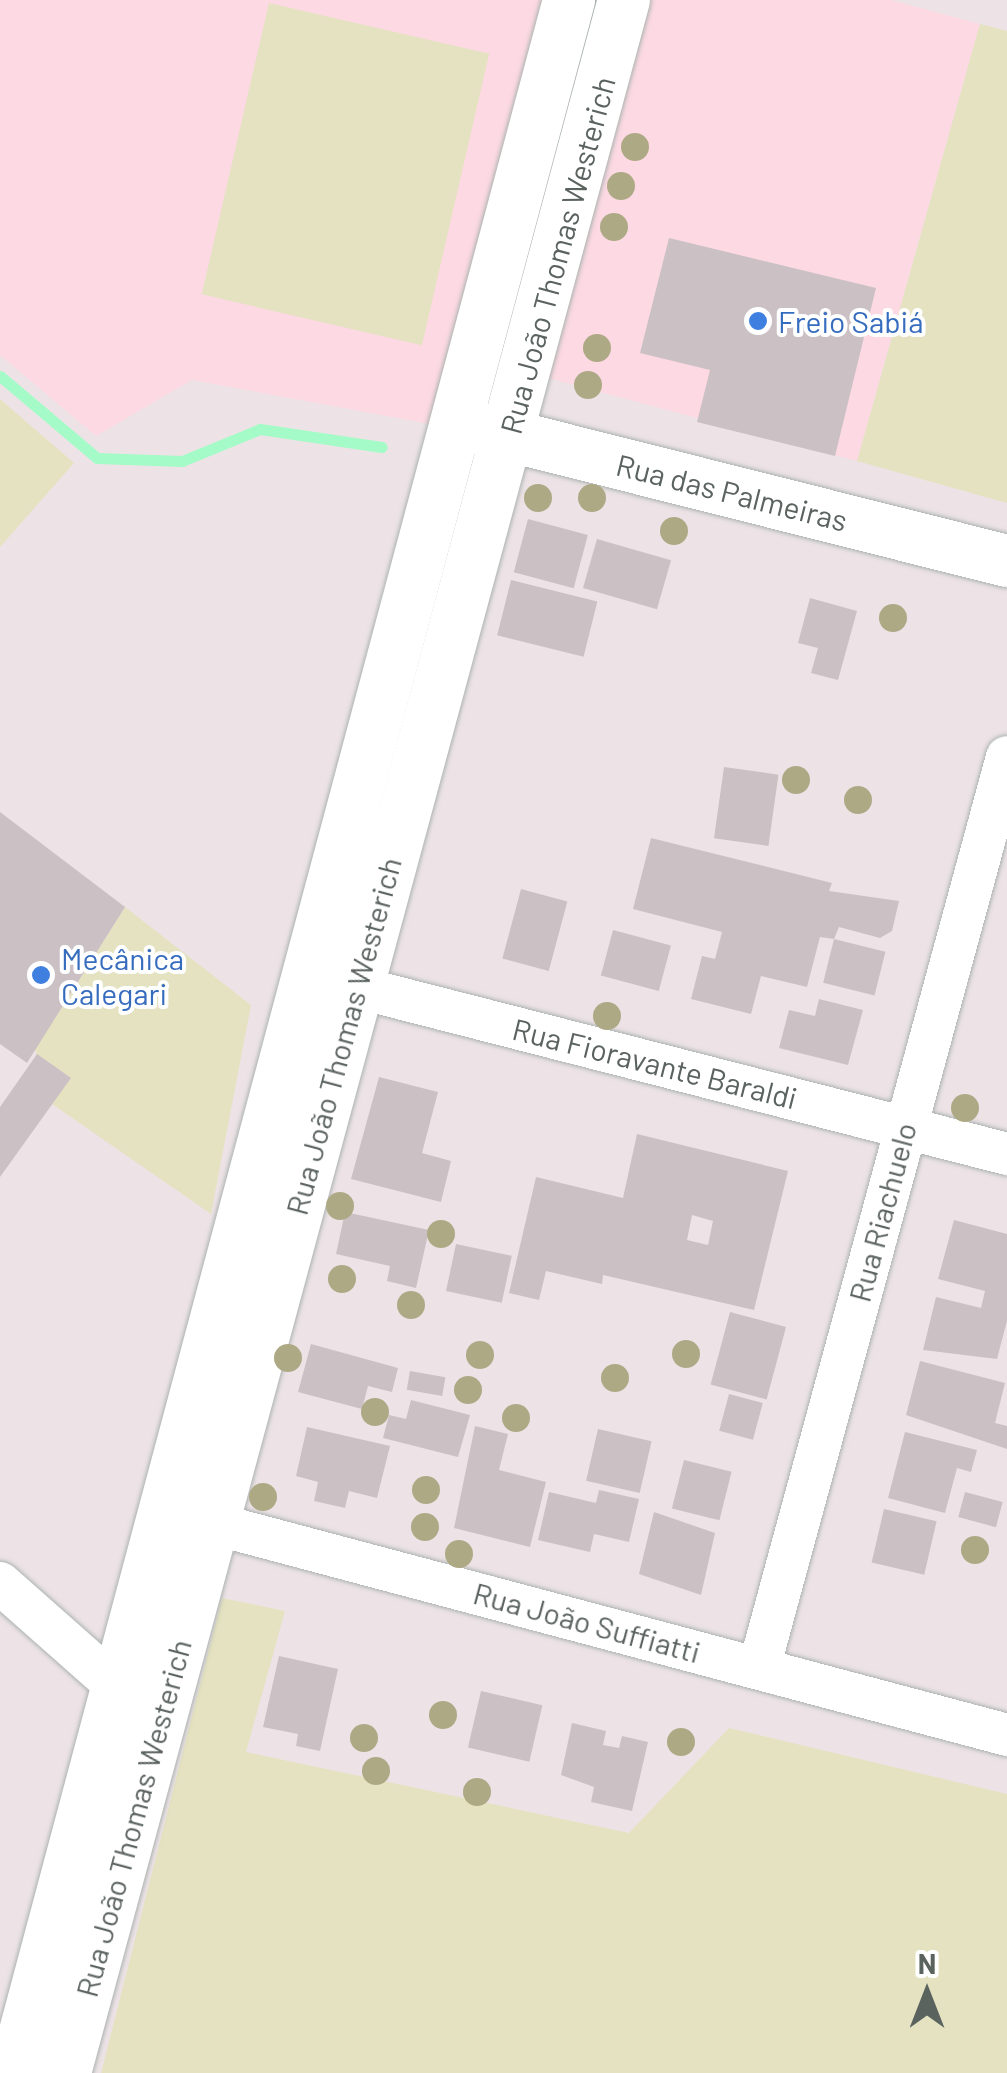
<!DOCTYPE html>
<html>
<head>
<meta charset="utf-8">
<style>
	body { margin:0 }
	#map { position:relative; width:1007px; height:2073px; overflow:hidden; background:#ede3e6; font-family:Barlow,sans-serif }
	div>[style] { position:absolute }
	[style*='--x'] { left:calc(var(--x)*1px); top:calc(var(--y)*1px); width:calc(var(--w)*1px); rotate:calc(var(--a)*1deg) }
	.commercial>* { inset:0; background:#fcd9e3 }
	.green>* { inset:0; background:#e4e2c0; transform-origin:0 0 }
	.stream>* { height:11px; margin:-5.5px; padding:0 5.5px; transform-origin:5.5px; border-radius:5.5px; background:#a5fbc7 }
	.building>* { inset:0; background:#cbc1c5; transform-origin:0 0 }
	.roads { filter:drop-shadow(0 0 2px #acb3b0) drop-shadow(0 0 2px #acb3b0) }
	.minor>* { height:42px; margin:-21px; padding:0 21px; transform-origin:21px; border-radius:21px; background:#fff }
	.tertiary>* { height:52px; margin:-26px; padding:0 26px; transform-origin:26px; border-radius:26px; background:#fff }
	.trees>* { width:28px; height:28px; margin:-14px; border-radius:50%; background:#ada985 }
	.dots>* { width:28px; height:28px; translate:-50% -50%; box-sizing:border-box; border:5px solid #fff; border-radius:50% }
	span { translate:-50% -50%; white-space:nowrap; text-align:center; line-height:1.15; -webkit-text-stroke:8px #fff; paint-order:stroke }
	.street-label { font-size:30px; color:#5b635f }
	.shop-label { font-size:30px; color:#366cbe }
	.left { translate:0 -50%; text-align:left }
	.north { position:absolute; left:877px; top:1943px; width:100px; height:100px; -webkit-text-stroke:8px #fff; paint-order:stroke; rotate:0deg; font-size:28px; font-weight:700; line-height:40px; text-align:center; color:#5b635f }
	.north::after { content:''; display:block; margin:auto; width:35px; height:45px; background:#5b635f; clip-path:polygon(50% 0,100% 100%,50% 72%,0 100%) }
</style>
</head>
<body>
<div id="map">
	<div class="commercial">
		<i style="clip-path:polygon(0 0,551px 0,441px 426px,192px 380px,96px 436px,0 355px)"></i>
		<i style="clip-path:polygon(651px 0,891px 0,980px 24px,857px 461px,548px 378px)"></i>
	</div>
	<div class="green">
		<i style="left:269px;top:3px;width:226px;height:299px;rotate:13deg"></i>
		<i style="clip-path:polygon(980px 24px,1007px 31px,1007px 503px,857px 461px)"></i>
		<i style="clip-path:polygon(0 399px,74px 463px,0 547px)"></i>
		<i style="clip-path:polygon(125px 907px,251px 1005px,211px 1214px,52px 1104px,35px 1049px)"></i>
		<i style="clip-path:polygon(222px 1598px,285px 1611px,246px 1752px,629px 1833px,729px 1728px,1007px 1794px,1007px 2073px,101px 2073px)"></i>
	</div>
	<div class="stream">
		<i style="--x:0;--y:376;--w:127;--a:40.2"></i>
		<i style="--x:97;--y:458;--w:85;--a:2"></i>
		<i style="--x:182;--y:461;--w:84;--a:-22.3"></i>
		<i style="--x:260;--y:429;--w:123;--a:8.4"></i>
	</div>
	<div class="building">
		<i style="clip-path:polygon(669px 238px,876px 288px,835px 456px,697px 422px,710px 370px,640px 353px)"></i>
		<i style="left:528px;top:519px;width:62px;height:55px;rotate:15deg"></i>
		<i style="left:597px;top:539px;width:77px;height:51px;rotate:16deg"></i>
		<i style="left:511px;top:580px;width:89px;height:57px;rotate:14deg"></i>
		<i style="clip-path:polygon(810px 598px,857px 611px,838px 680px,811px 673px,818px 648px,798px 643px)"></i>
		<i style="left:724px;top:767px;width:55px;height:72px;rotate:8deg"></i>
		<i style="clip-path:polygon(0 812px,125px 907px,27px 1063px,0 1044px)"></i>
		<i style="clip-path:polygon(651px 838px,832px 883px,829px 891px,899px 901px,892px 931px,880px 938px,839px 927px,834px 939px,820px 937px,807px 987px,761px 976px,751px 1014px,691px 999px,702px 956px,715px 959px,722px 932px,633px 909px)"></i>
		<i style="left:521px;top:889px;width:48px;height:72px;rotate:15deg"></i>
		<i style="left:613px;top:930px;width:60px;height:47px;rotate:15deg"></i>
		<i style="left:834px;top:939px;width:53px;height:45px;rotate:14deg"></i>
		<i style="clip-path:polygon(819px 999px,863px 1010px,848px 1065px,779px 1048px,789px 1010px,815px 1016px)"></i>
		<i style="clip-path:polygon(37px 1054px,71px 1078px,0 1177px,0 1107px)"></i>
		<i style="clip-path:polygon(379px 1077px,438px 1092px,422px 1153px,451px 1161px,441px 1202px,351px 1179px)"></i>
		<i style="clip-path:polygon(evenodd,637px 1134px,788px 1171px,754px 1310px,603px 1275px,602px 1284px,546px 1271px,539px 1300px,509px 1293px,536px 1177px,623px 1198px,637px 1134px,692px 1215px,713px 1221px,708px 1245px,687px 1240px,692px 1215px)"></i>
		<i style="clip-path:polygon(345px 1212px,429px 1230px,416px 1288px,387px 1281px,390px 1266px,336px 1254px)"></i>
		<i style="clip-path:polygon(954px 1220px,1007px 1234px,1007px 1321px,997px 1359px,923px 1350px,936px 1297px,981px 1308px,985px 1291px,938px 1279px)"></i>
		<i style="left:456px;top:1244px;width:57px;height:48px;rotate:12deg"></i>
		<i style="left:730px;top:1312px;width:58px;height:75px;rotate:15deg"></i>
		<i style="clip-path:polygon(311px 1344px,398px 1368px,392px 1392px,368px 1386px,362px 1409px,298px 1392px)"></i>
		<i style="clip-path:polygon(920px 1361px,1005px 1383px,995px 1423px,1007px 1426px,1007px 1449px,906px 1415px)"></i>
		<i style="left:410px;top:1371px;width:36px;height:19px;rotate:10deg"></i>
		<i style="left:729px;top:1394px;width:35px;height:38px;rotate:15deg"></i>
		<i style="clip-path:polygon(411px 1400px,470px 1415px,458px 1457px,383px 1438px,389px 1415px,406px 1419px)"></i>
		<i style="clip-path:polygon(475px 1426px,508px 1434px,499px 1470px,546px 1482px,530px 1547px,454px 1528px)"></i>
		<i style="clip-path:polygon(307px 1427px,390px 1446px,377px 1498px,349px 1491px,345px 1508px,314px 1501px,318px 1482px,296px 1476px)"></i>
		<i style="left:598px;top:1429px;width:55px;height:53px;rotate:13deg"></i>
		<i style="clip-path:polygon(905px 1432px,977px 1450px,971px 1472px,957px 1468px,945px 1513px,888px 1498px)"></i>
		<i style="left:684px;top:1460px;width:49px;height:50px;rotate:14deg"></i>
		<i style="clip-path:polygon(599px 1490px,639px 1499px,629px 1542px,594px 1534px,590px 1552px,538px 1540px,549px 1492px,596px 1503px)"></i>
		<i style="left:965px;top:1492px;width:39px;height:26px;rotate:15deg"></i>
		<i style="left:884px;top:1509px;width:54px;height:55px;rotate:13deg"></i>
		<i style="clip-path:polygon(654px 1512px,715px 1533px,701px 1595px,639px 1574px)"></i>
		<i style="clip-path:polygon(279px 1656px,338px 1669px,320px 1751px,296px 1746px,298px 1734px,263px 1727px)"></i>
		<i style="left:481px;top:1691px;width:63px;height:58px;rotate:13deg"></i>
		<i style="clip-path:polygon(572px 1723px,606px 1731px,603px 1745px,619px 1748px,622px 1736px,648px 1742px,632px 1811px,591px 1802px,594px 1787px,561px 1775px)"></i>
	</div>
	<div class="roads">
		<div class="minor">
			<i style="--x:329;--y:980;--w:700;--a:14.39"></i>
			<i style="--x:181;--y:1515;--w:855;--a:14.91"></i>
			<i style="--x:0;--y:1583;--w:160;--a:41.5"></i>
			<i style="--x:120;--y:1689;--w:25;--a:16"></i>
			<i style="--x:759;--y:1668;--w:944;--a:-74.77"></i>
		</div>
		<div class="tertiary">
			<i style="--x:475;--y:427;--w:549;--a:14.14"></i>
			<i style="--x:14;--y:2073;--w:2146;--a:-75.01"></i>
			<i style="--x:65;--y:2073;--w:2147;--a:-74.91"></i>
		</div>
	</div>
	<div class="trees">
		<i style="left:635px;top:147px"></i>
		<i style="left:621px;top:186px"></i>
		<i style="left:614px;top:227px"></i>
		<i style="left:597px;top:348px"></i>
		<i style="left:588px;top:385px"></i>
		<i style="left:538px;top:498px"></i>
		<i style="left:592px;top:498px"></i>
		<i style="left:674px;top:531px"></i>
		<i style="left:893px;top:618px"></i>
		<i style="left:796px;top:780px"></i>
		<i style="left:858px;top:800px"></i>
		<i style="left:607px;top:1016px"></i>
		<i style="left:965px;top:1108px"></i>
		<i style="left:340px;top:1206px"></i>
		<i style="left:441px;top:1234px"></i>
		<i style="left:342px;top:1279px"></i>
		<i style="left:411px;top:1305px"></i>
		<i style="left:686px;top:1354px"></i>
		<i style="left:480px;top:1355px"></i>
		<i style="left:288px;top:1358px"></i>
		<i style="left:615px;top:1378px"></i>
		<i style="left:468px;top:1390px"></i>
		<i style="left:375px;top:1412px"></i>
		<i style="left:516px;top:1418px"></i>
		<i style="left:426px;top:1490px"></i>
		<i style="left:263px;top:1497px"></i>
		<i style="left:425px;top:1527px"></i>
		<i style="left:975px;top:1550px"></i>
		<i style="left:459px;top:1554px"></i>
		<i style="left:443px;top:1715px"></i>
		<i style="left:364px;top:1738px"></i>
		<i style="left:681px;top:1742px"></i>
		<i style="left:376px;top:1771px"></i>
		<i style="left:477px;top:1792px"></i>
	</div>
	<div class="dots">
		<i style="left:758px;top:321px;background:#3f7fe0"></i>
		<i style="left:41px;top:975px;background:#3f7fe0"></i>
	</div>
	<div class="street-label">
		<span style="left:557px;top:255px;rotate:-75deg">Rua João Thomas Westerich</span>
		<span style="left:732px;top:492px;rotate:14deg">Rua das Palmeiras</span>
		<span style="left:343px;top:1036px;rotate:-75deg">Rua João Thomas Westerich</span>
		<span style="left:655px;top:1063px;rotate:14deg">Rua Fioravante Baraldi</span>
		<span style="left:882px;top:1212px;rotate:-75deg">Rua Riachuelo</span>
		<span style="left:587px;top:1622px;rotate:15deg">Rua João Suffiatti</span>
		<span style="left:133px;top:1818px;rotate:-75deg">Rua João Thomas Westerich</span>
	</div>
	<div class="shop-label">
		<span class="left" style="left:778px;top:321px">Freio Sabiá</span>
		<span class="left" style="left:61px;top:975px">Mecânica<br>Calegari</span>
	</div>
	<div class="north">N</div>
</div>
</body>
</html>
